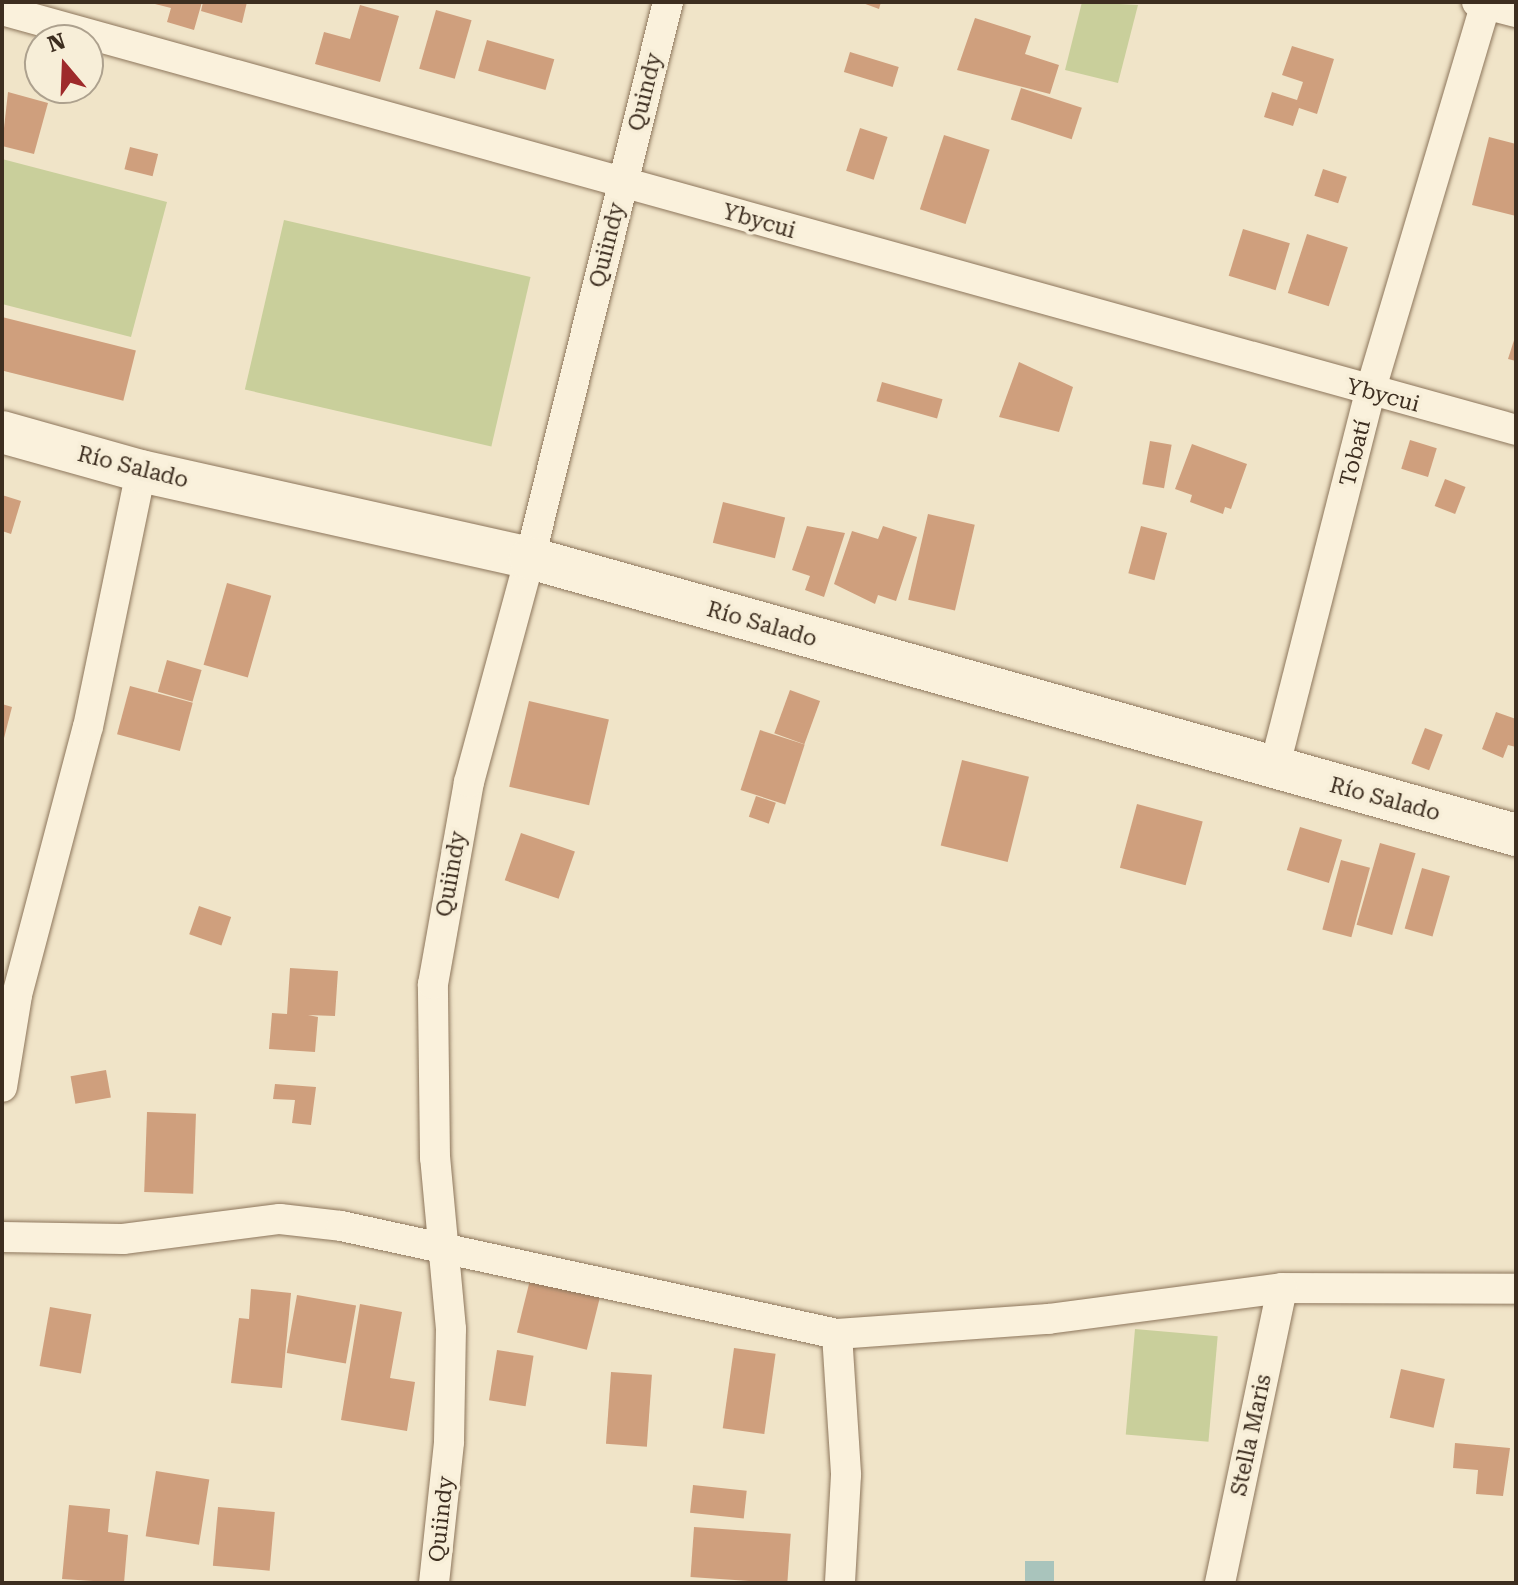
<!DOCTYPE html>
<html>
<head>
<meta charset="utf-8">
<style>
	body { margin:0 }
	#map { position:relative; width:1518px; height:1585px; overflow:hidden; background:#f0e4c8; font-family:"Roboto Serif",serif }
	div>[style] { position:absolute }
	[style*='--x'] { left:calc(var(--x)*1px); top:calc(var(--y)*1px); width:calc(var(--w)*1px); rotate:calc(var(--a)*1deg) }
	.green>* { inset:0; background:#c9cf9b; transform-origin:0 0 }
	.water>* { inset:0; background:#a9c4bc; transform-origin:0 0 }
	.building>* { inset:0; background:#cf9f7d; transform-origin:0 0 }
	.roads { filter:drop-shadow(0 0 2px #8d765c) drop-shadow(0 0 2px #8d765c) }
	.street>* { height:30px; margin:-15px; padding:0 15px; transform-origin:15px; border-radius:15px; background:#faf1dc }
	.secondary>* { height:42px; margin:-21px; padding:0 21px; transform-origin:21px; border-radius:21px; background:#faf1dc }
	span { translate:-50% -50%; white-space:nowrap; text-align:center; line-height:1.15; -webkit-text-stroke:7px #f7eed8; paint-order:stroke }
	.street-label { font-size:22px; color:#3d2e20 }
	.frame { position:absolute; inset:0; border:4px solid #3d2e20; pointer-events:none }
	.north { position:absolute; left:24px; top:24px; width:80px; height:80px; box-sizing:border-box; background:#f7eed8; border:2px solid #ada18e; border-radius:50%; rotate:341deg; font-size:22px; font-weight:700; line-height:32px; text-align:center; color:#3d2e20 }
	.north::after { content:''; display:block; margin:auto; width:28px; height:36px; background:#9e2a2b; clip-path:polygon(50% 0,100% 100%,50% 72%,0 100%) }
</style>
</head>
<body>
<div id="map">
	<div class="green">
		<i style="clip-path:polygon(1082px 2px,1138px 5px,1118px 83px,1065px 70px)"></i>
		<i style="clip-path:polygon(2px 159px,167px 202px,131px 337px,2px 304px)"></i>
		<i style="left:284px;top:220px;width:253px;height:174px;rotate:13deg"></i>
		<i style="left:1135px;top:1329px;width:83px;height:106px;rotate:5deg"></i>
	</div>
	<div class="water">
		<i style="left:1025px;top:1561px;width:29px;height:22px"></i>
	</div>
	<div class="building">
		<i style="clip-path:polygon(202px 2px,194px 30px,167px 22px,171px 8px,151px 3px)"></i>
		<i style="clip-path:polygon(203px 2px,247px 2px,242px 23px,201px 11px)"></i>
		<i style="clip-path:polygon(860px 2px,881px 2px,879px 9px)"></i>
		<i style="clip-path:polygon(360px 5px,399px 16px,380px 82px,315px 64px,324px 32px,350px 39px)"></i>
		<i style="left:436px;top:10px;width:37px;height:61px;rotate:16deg"></i>
		<i style="clip-path:polygon(975px 18px,1031px 36px,1025px 54px,1059px 65px,1050px 94px,957px 70px)"></i>
		<i style="left:487px;top:40px;width:70px;height:32px;rotate:16deg"></i>
		<i style="clip-path:polygon(1292px 46px,1334px 59px,1317px 114px,1299px 108px,1293px 126px,1264px 117px,1272px 92px,1297px 100px,1303px 82px,1282px 75px)"></i>
		<i style="left:850px;top:52px;width:51px;height:21px;rotate:17deg"></i>
		<i style="left:1021px;top:88px;width:64px;height:33px;rotate:18deg"></i>
		<i style="clip-path:polygon(8px 92px,48px 103px,34px 154px,2px 146px)"></i>
		<i style="left:860px;top:128px;width:29px;height:45px;rotate:18deg"></i>
		<i style="left:944px;top:135px;width:48px;height:78px;rotate:18deg"></i>
		<i style="clip-path:polygon(1489px 137px,1516px 144px,1516px 216px,1472px 205px)"></i>
		<i style="left:130px;top:147px;width:29px;height:23px;rotate:14deg"></i>
		<i style="left:1323px;top:169px;width:25px;height:28px;rotate:18deg"></i>
		<i style="left:1243px;top:229px;width:49px;height:49px;rotate:17deg"></i>
		<i style="left:1307px;top:234px;width:43px;height:62px;rotate:18deg"></i>
		<i style="left:2px;top:317px;width:138px;height:52px;rotate:14deg"></i>
		<i style="clip-path:polygon(1515px 337px,1516px 337px,1516px 361px,1508px 359px)"></i>
		<i style="clip-path:polygon(1019px 362px,1073px 387px,1059px 432px,999px 417px)"></i>
		<i style="left:882px;top:382px;width:63px;height:20px;rotate:16deg"></i>
		<i style="left:1410px;top:440px;width:28px;height:30px;rotate:17deg"></i>
		<i style="left:1150px;top:441px;width:22px;height:44px;rotate:10deg"></i>
		<i style="clip-path:polygon(1192px 444px,1247px 464px,1231px 509px,1225px 507px,1223px 514px,1190px 502px,1192px 495px,1175px 489px)"></i>
		<i style="left:1445px;top:479px;width:22px;height:29px;rotate:21deg"></i>
		<i style="clip-path:polygon(2px 495px,21px 501px,11px 534px,2px 531px)"></i>
		<i style="left:723px;top:502px;width:64px;height:42px;rotate:14deg"></i>
		<i style="left:928px;top:514px;width:48px;height:88px;rotate:13deg"></i>
		<i style="clip-path:polygon(807px 526px,845px 533px,824px 597px,805px 590px,810px 576px,792px 570px)"></i>
		<i style="clip-path:polygon(883px 526px,917px 537px,896px 601px,878px 595px,875px 604px,834px 584px,852px 531px,878px 539px)"></i>
		<i style="left:1141px;top:526px;width:27px;height:49px;rotate:15deg"></i>
		<i style="left:227px;top:583px;width:46px;height:85px;rotate:16deg"></i>
		<i style="left:167px;top:660px;width:36px;height:33px;rotate:16deg"></i>
		<i style="left:130px;top:686px;width:65px;height:50px;rotate:15deg"></i>
		<i style="left:790px;top:690px;width:32px;height:46px;rotate:20deg"></i>
		<i style="left:529px;top:701px;width:82px;height:88px;rotate:13deg"></i>
		<i style="clip-path:polygon(2px 704px,12px 707px,3px 742px,2px 742px)"></i>
		<i style="clip-path:polygon(1496px 712px,1516px 719px,1516px 747px,1508px 745px,1503px 758px,1482px 749px)"></i>
		<i style="left:1425px;top:728px;width:19px;height:38px;rotate:21deg"></i>
		<i style="left:760px;top:730px;width:47px;height:63px;rotate:18deg"></i>
		<i style="left:962px;top:760px;width:69px;height:88px;rotate:14deg"></i>
		<i style="left:756px;top:796px;width:21px;height:22px;rotate:19deg"></i>
		<i style="left:1137px;top:804px;width:68px;height:66px;rotate:15deg"></i>
		<i style="left:1300px;top:827px;width:44px;height:45px;rotate:17deg"></i>
		<i style="left:521px;top:833px;width:57px;height:50px;rotate:19deg"></i>
		<i style="left:1380px;top:843px;width:37px;height:85px;rotate:16deg"></i>
		<i style="left:1341px;top:860px;width:30px;height:72px;rotate:15deg"></i>
		<i style="left:1422px;top:868px;width:29px;height:63px;rotate:16deg"></i>
		<i style="left:199px;top:906px;width:34px;height:30px;rotate:19deg"></i>
		<i style="clip-path:polygon(290px 968px,338px 971px,335px 1016px,308px 1015px,318px 1017px,315px 1052px,269px 1049px,272px 1013px,287px 1014px)"></i>
		<i style="left:106px;top:1070px;width:28px;height:36px;rotate:80deg"></i>
		<i style="clip-path:polygon(275px 1084px,316px 1087px,311px 1125px,292px 1123px,295px 1100px,273px 1099px)"></i>
		<i style="left:147px;top:1112px;width:49px;height:80px;rotate:2deg"></i>
		<i style="left:530px;top:1280px;width:72px;height:54px;rotate:14deg"></i>
		<i style="clip-path:polygon(251px 1289px,291px 1293px,282px 1388px,231px 1383px,239px 1318px,249px 1319px)"></i>
		<i style="left:297px;top:1295px;width:60px;height:59px;rotate:10deg"></i>
		<i style="clip-path:polygon(360px 1304px,402px 1312px,390px 1378px,415px 1382px,407px 1431px,341px 1420px)"></i>
		<i style="left:50px;top:1307px;width:42px;height:60px;rotate:10deg"></i>
		<i style="left:734px;top:1348px;width:42px;height:81px;rotate:8deg"></i>
		<i style="left:497px;top:1350px;width:37px;height:51px;rotate:9deg"></i>
		<i style="left:1401px;top:1369px;width:45px;height:50px;rotate:13deg"></i>
		<i style="left:611px;top:1372px;width:41px;height:72px;rotate:4deg"></i>
		<i style="clip-path:polygon(1455px 1443px,1510px 1448px,1503px 1496px,1476px 1494px,1478px 1470px,1453px 1468px)"></i>
		<i style="left:156px;top:1471px;width:54px;height:66px;rotate:9deg"></i>
		<i style="left:693px;top:1485px;width:54px;height:28px;rotate:6deg"></i>
		<i style="clip-path:polygon(69px 1505px,110px 1509px,108px 1532px,128px 1535px,124px 1583px,62px 1579px)"></i>
		<i style="left:218px;top:1507px;width:57px;height:59px;rotate:5deg"></i>
		<i style="left:694px;top:1527px;width:97px;height:50px;rotate:4deg"></i>
	</div>
	<div class="roads">
		<div class="street">
			<i style="--x:1477;--y:2;--w:40;--a:14.4"></i>
			<i style="--x:2;--y:10;--w:1571;--a:15.5"></i>
			<i style="--x:1274;--y:769;--w:389;--a:-75.7"></i>
			<i style="--x:1370;--y:392;--w:407;--a:-73.4"></i>
			<i style="--x:2;--y:1087;--w:93;--a:-80.7"></i>
			<i style="--x:17;--y:995;--w:277;--a:-75.2"></i>
			<i style="--x:88;--y:727;--w:261;--a:-78.3"></i>
			<i style="--x:2;--y:1237;--w:121;--a:0.9"></i>
			<i style="--x:123;--y:1239;--w:158;--a:-7.3"></i>
			<i style="--x:280;--y:1219;--w:61;--a:6.5"></i>
			<i style="--x:341;--y:1226;--w:508;--a:12.28"></i>
			<i style="--x:837;--y:1334;--w:212;--a:-4.1"></i>
			<i style="--x:1048;--y:1319;--w:236;--a:-7.5"></i>
			<i style="--x:1282;--y:1288;--w:234;--a:0.2"></i>
			<i style="--x:837;--y:1334;--w:141;--a:86.3"></i>
			<i style="--x:846;--y:1475;--w:108;--a:93.2"></i>
			<i style="--x:434;--y:1583;--w:142;--a:-83.9"></i>
			<i style="--x:449;--y:1442;--w:113;--a:-89"></i>
			<i style="--x:451;--y:1329;--w:172;--a:-95.3"></i>
			<i style="--x:435;--y:1158;--w:174;--a:-90.7"></i>
			<i style="--x:433;--y:984;--w:205;--a:-79.9"></i>
			<i style="--x:469;--y:782;--w:232;--a:-74.8"></i>
			<i style="--x:530;--y:558;--w:573;--a:-76.06"></i>
			<i style="--x:1220;--y:1583;--w:301;--a:-78.1"></i>
		</div>
		<div class="secondary">
			<i style="--x:2;--y:432;--w:144;--a:15.7"></i>
			<i style="--x:141;--y:471;--w:399;--a:12.6"></i>
			<i style="--x:530;--y:558;--w:1024;--a:15.69"></i>
		</div>
	</div>
	<div class="street-label">
		<span style="left:645px;top:92px;rotate:-76deg">Quindy</span>
		<span style="left:759px;top:221px;rotate:16deg">Ybycui</span>
		<span style="left:607px;top:245px;rotate:-76deg">Quiindy</span>
		<span style="left:1383px;top:395px;rotate:15deg">Ybycui</span>
		<span style="left:1355px;top:453px;rotate:-76deg">Tobatí</span>
		<span style="left:133px;top:467px;rotate:14deg">Río Salado</span>
		<span style="left:762px;top:624px;rotate:16deg">Río Salado</span>
		<span style="left:1385px;top:799px;rotate:15deg">Río Salado</span>
		<span style="left:451px;top:874px;rotate:-80deg">Quiindy</span>
		<span style="left:1251px;top:1435px;rotate:-78deg">Stella Maris</span>
		<span style="left:441px;top:1519px;rotate:-84deg">Quiindy</span>
	</div>
	<div class="frame"></div>
	<div class="north">N</div>
</div>
</body>
</html>
